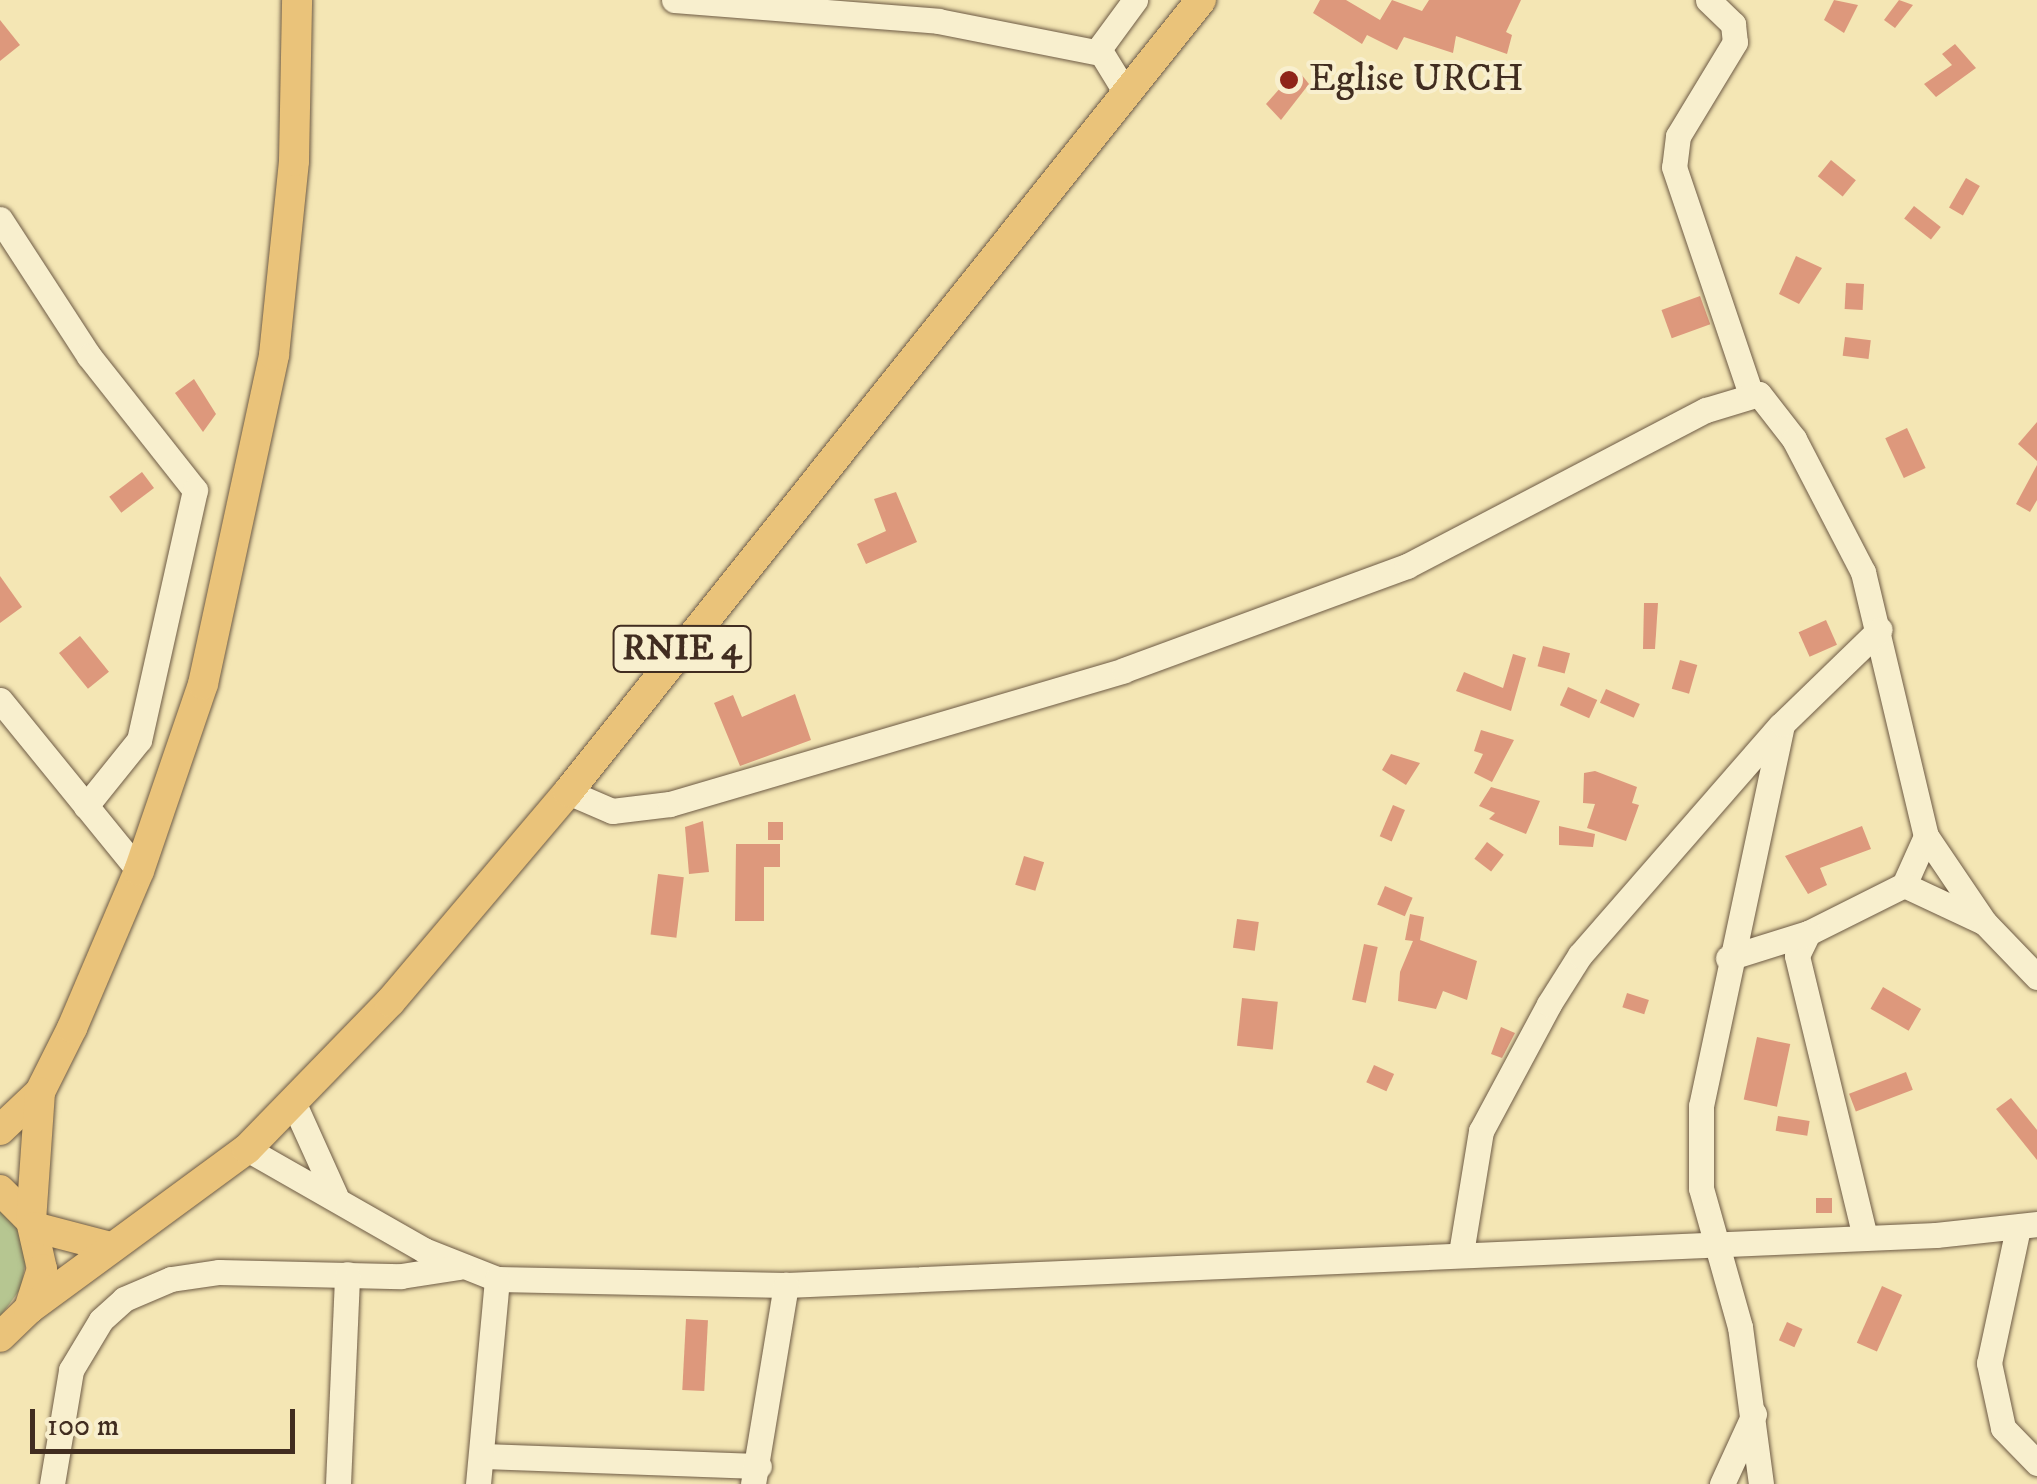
<!DOCTYPE html>
<html>
<head>
<meta charset="utf-8">
<style>
	body { margin:0 }
	#map { position:relative; width:2037px; height:1484px; overflow:hidden; background:#f4e6b4; font-family:"IM FELL DW Pica",serif }
	div>[style] { position:absolute }
	[style*='--x'] { left:calc(var(--x)*1px); top:calc(var(--y)*1px); width:calc(var(--w)*1px); rotate:calc(var(--a)*1deg) }
	.green>* { inset:0; background:#b6c691 }
	.building>* { inset:0; background:#dd987c; transform-origin:0 0 }
	.roads { filter:drop-shadow(0 0 2px #6e5b45) drop-shadow(0 0 2px #6e5b45) }
	.minor>* { height:25px; margin:-12.5px; padding:0 12.5px; transform-origin:12.5px; border-radius:12.5px; background:#f8efce }
	.major>* { height:30px; margin:-15px; padding:0 15px; transform-origin:15px; border-radius:15px; background:#eac37a }
	.dots>* { width:28px; height:28px; translate:-50% -50%; box-sizing:border-box; border:5px solid #f8efce; border-radius:50% }
	span { translate:-50% -50%; white-space:nowrap; text-align:center; line-height:1.15; -webkit-text-stroke:8px #f8efce; paint-order:stroke }
	.shield-label span { padding:2px 8px; background:#f8efce; border:2px solid; border-radius:8px; -webkit-text-stroke-width:0 }
	.shield-label { font-size:35px; color:#412d20; font-weight:700 }
	.poi-label { font-size:38px; color:#412d20 }
	.left { translate:0 -50%; text-align:left }
	.scale { position:absolute; left:30px; top:1409px; width:265px; height:45px; box-sizing:border-box; border:5px solid #412d20; border-top:0; padding-left:12px; font-size:30px; line-height:35px; white-space:nowrap; color:#412d20; -webkit-text-stroke:8px #f8efce; paint-order:stroke }
</style>
</head>
<body>
<div id="map">
	<div class="green">
		<i style="clip-path:polygon(0 1205px,20px 1231px,26px 1260px,21px 1288px,0 1317px)"></i>
	</div>
	<div class="building">
		<i style="clip-path:polygon(1320px 0,1346px 0,1380px 20px,1392px 0,1422px 11px,1429px 0,1521px 0,1506px 32px,1512px 35px,1507px 54px,1456px 36px,1453px 53px,1404px 37px,1397px 50px,1367px 35px,1362px 44px,1313px 13px)"></i>
		<i style="clip-path:polygon(1834px 0,1858px 5px,1844px 33px,1824px 20px)"></i>
		<i style="clip-path:polygon(1899px 0,1913px 5px,1895px 28px,1884px 20px)"></i>
		<i style="clip-path:polygon(0 20px,20px 45px,0 61px)"></i>
		<i style="clip-path:polygon(1955px 44px,1976px 68px,1936px 97px,1924px 84px,1952px 65px,1942px 54px)"></i>
		<i style="clip-path:polygon(1297px 69px,1309px 84px,1281px 120px,1266px 104px)"></i>
		<i style="left:1831px;top:160px;width:32px;height:21px;rotate:39deg"></i>
		<i style="left:1966px;top:178px;width:16px;height:34px;rotate:30deg"></i>
		<i style="left:1914px;top:206px;width:34px;height:16px;rotate:38deg"></i>
		<i style="clip-path:polygon(1796px 256px,1822px 268px,1799px 304px,1779px 294px)"></i>
		<i style="left:1846px;top:283px;width:18px;height:26px;rotate:3deg"></i>
		<i style="left:1700px;top:296px;width:30px;height:41px;rotate:70deg"></i>
		<i style="left:1845px;top:337px;width:26px;height:19px;rotate:7deg"></i>
		<i style="clip-path:polygon(194px 379px,216px 414px,203px 432px,175px 393px)"></i>
		<i style="clip-path:polygon(2037px 422px,2037px 461px,2018px 444px)"></i>
		<i style="left:1907px;top:428px;width:44px;height:24px;rotate:65deg"></i>
		<i style="clip-path:polygon(2037px 465px,2037px 500px,2030px 512px,2016px 504px)"></i>
		<i style="left:142px;top:472px;width:20px;height:41px;rotate:53deg"></i>
		<i style="clip-path:polygon(896px 492px,917px 542px,866px 564px,857px 544px,886px 531px,874px 499px)"></i>
		<i style="clip-path:polygon(0 576px,22px 607px,0 623px)"></i>
		<i style="clip-path:polygon(1644px 603px,1658px 603px,1655px 649px,1643px 649px)"></i>
		<i style="left:1826px;top:620px;width:27px;height:30px;rotate:66deg"></i>
		<i style="left:80px;top:636px;width:46px;height:27px;rotate:51deg"></i>
		<i style="left:1543px;top:646px;width:28px;height:21px;rotate:15deg"></i>
		<i style="clip-path:polygon(1513px 654px,1526px 658px,1511px 711px,1456px 691px,1464px 672px,1503px 688px)"></i>
		<i style="left:1680px;top:660px;width:18px;height:30px;rotate:16deg"></i>
		<i style="left:1568px;top:687px;width:32px;height:20px;rotate:24deg"></i>
		<i style="left:1606px;top:689px;width:37px;height:15px;rotate:24deg"></i>
		<i style="clip-path:polygon(795px 694px,811px 740px,740px 766px,714px 703px,733px 695px,742px 717px)"></i>
		<i style="clip-path:polygon(1481px 730px,1514px 740px,1492px 782px,1474px 773px,1483px 754px,1474px 751px)"></i>
		<i style="clip-path:polygon(1391px 754px,1420px 763px,1406px 785px,1382px 770px)"></i>
		<i style="clip-path:polygon(1595px 771px,1637px 787px,1632px 803px,1639px 805px,1626px 841px,1587px 828px,1595px 804px,1583px 803px,1584px 773px)"></i>
		<i style="clip-path:polygon(1491px 787px,1540px 801px,1526px 834px,1489px 819px,1495px 813px,1479px 806px)"></i>
		<i style="left:1393px;top:805px;width:13px;height:34px;rotate:23deg"></i>
		<i style="clip-path:polygon(703px 821px,709px 872px,689px 874px,685px 827px)"></i>
		<i style="left:768px;top:822px;width:15px;height:18px"></i>
		<i style="clip-path:polygon(1559px 826px,1595px 834px,1593px 847px,1559px 845px)"></i>
		<i style="clip-path:polygon(1862px 826px,1871px 849px,1820px 868px,1827px 885px,1808px 894px,1785px 856px)"></i>
		<i style="left:1487px;top:842px;width:21px;height:21px;rotate:37deg"></i>
		<i style="clip-path:polygon(736px 844px,780px 844px,780px 867px,764px 867px,764px 921px,735px 921px)"></i>
		<i style="left:1024px;top:856px;width:21px;height:30px;rotate:17deg"></i>
		<i style="left:658px;top:874px;width:26px;height:61px;rotate:7deg"></i>
		<i style="left:1385px;top:886px;width:30px;height:20px;rotate:23deg"></i>
		<i style="clip-path:polygon(1410px 914px,1424px 917px,1420px 940px,1477px 961px,1467px 1000px,1443px 991px,1436px 1009px,1398px 1001px,1400px 972px,1413px 941px,1405px 940px)"></i>
		<i style="left:1237px;top:919px;width:22px;height:29px;rotate:8deg"></i>
		<i style="left:1364px;top:944px;width:14px;height:57px;rotate:12deg"></i>
		<i style="left:1883px;top:987px;width:44px;height:25px;rotate:30deg"></i>
		<i style="left:1627px;top:993px;width:23px;height:15px;rotate:18deg"></i>
		<i style="left:1242px;top:998px;width:36px;height:48px;rotate:6deg"></i>
		<i style="clip-path:polygon(1501px 1027px,1515px 1033px,1502px 1058px,1491px 1054px)"></i>
		<i style="left:1757px;top:1037px;width:34px;height:64px;rotate:12deg"></i>
		<i style="left:1374px;top:1065px;width:22px;height:19px;rotate:24deg"></i>
		<i style="left:1906px;top:1072px;width:19px;height:61px;rotate:69deg"></i>
		<i style="clip-path:polygon(2011px 1098px,2037px 1130px,2037px 1160px,1996px 1109px)"></i>
		<i style="left:1778px;top:1116px;width:32px;height:15px;rotate:9deg"></i>
		<i style="left:1816px;top:1198px;width:16px;height:15px"></i>
		<i style="left:1882px;top:1286px;width:22px;height:62px;rotate:24deg"></i>
		<i style="left:686px;top:1319px;width:22px;height:71px;rotate:3deg"></i>
		<i style="left:1787px;top:1322px;width:17px;height:20px;rotate:24deg"></i>
	</div>
	<div class="roads">
		<div class="minor">
			<i style="--x:674;--y:0;--w:265;--a:4.5"></i>
			<i style="--x:938;--y:21;--w:164;--a:11.2"></i>
			<i style="--x:1708;--y:0;--w:35;--a:44"></i>
			<i style="--x:1733;--y:24;--w:18;--a:84"></i>
			<i style="--x:1735;--y:42;--w:110;--a:121.2"></i>
			<i style="--x:1678;--y:136;--w:31;--a:97"></i>
			<i style="--x:1674;--y:167;--w:237;--a:71.3"></i>
			<i style="--x:1126;--y:93;--w:52;--a:-121.5"></i>
			<i style="--x:1099;--y:49;--w:61;--a:-53.7"></i>
			<i style="--x:0;--y:219;--w:163;--a:57"></i>
			<i style="--x:89;--y:356;--w:171;--a:51.7"></i>
			<i style="--x:195;--y:490;--w:256;--a:102.6"></i>
			<i style="--x:139;--y:740;--w:85;--a:128.8"></i>
			<i style="--x:0;--y:700;--w:220;--a:50.9"></i>
			<i style="--x:568;--y:792;--w:48;--a:23.4"></i>
			<i style="--x:612;--y:811;--w:58;--a:-6.9"></i>
			<i style="--x:670;--y:804;--w:473;--a:-16.4"></i>
			<i style="--x:1124;--y:670;--w:302;--a:-20.2"></i>
			<i style="--x:1407;--y:566;--w:337;--a:-27.6"></i>
			<i style="--x:1706;--y:410;--w:55;--a:-16.8"></i>
			<i style="--x:1759;--y:394;--w:57;--a:52.1"></i>
			<i style="--x:1794;--y:439;--w:150;--a:62.6"></i>
			<i style="--x:1863;--y:572;--w:271;--a:76.6"></i>
			<i style="--x:1926;--y:836;--w:54;--a:114.2"></i>
			<i style="--x:1904;--y:885;--w:107;--a:153.4"></i>
			<i style="--x:1808;--y:933;--w:25;--a:116"></i>
			<i style="--x:1797;--y:956;--w:290;--a:76.4"></i>
			<i style="--x:1926;--y:836;--w:105;--a:55.9"></i>
			<i style="--x:1904;--y:885;--w:89;--a:25.1"></i>
			<i style="--x:1985;--y:923;--w:75;--a:46.1"></i>
			<i style="--x:1728;--y:958;--w:84;--a:-17.4"></i>
			<i style="--x:294;--y:1104;--w:100;--a:65.7"></i>
			<i style="--x:247;--y:1149;--w:204;--a:29.7"></i>
			<i style="--x:424;--y:1250;--w:79;--a:21.7"></i>
			<i style="--x:497;--y:1279;--w:289;--a:1.2"></i>
			<i style="--x:786;--y:1285;--w:1151;--a:-2.49"></i>
			<i style="--x:1936;--y:1235;--w:102;--a:-6.2"></i>
			<i style="--x:2018;--y:1228;--w:138;--a:102.1"></i>
			<i style="--x:1989;--y:1363;--w:66;--a:77.8"></i>
			<i style="--x:2003;--y:1428;--w:49;--a:45.8"></i>
			<i style="--x:1461;--y:1253;--w:124;--a:-80.7"></i>
			<i style="--x:1481;--y:1131;--w:144;--a:-61.8"></i>
			<i style="--x:1549;--y:1004;--w:58;--a:-57.7"></i>
			<i style="--x:1580;--y:955;--w:304;--a:-48.9"></i>
			<i style="--x:482;--y:1456;--w:277;--a:2.1"></i>
			<i style="--x:52;--y:1484;--w:116;--a:-80.5"></i>
			<i style="--x:71;--y:1370;--w:58;--a:-59"></i>
			<i style="--x:101;--y:1320;--w:31;--a:-42"></i>
			<i style="--x:124;--y:1299;--w:51;--a:-23.1"></i>
			<i style="--x:171;--y:1279;--w:49;--a:-8.3"></i>
			<i style="--x:219;--y:1272;--w:182;--a:1.3"></i>
			<i style="--x:401;--y:1276;--w:59;--a:-8.8"></i>
			<i style="--x:338;--y:1484;--w:210;--a:-87.5"></i>
			<i style="--x:478;--y:1484;--w:206;--a:-84.7"></i>
			<i style="--x:753;--y:1484;--w:202;--a:-80.6"></i>
			<i style="--x:1722;--y:1484;--w:77;--a:-65.4"></i>
			<i style="--x:1761;--y:1484;--w:158;--a:-97.6"></i>
			<i style="--x:1740;--y:1327;--w:144;--a:-105.7"></i>
			<i style="--x:1701;--y:1188;--w:82;--a:-90"></i>
			<i style="--x:1701;--y:1106;--w:390;--a:-78"></i>
			<i style="--x:1782;--y:724;--w:136;--a:-44.1"></i>
		</div>
		<div class="major">
			<i style="--x:0;--y:1130;--w:55;--a:-43.5"></i>
			<i style="--x:40;--y:1092;--w:72;--a:-63.4"></i>
			<i style="--x:72;--y:1028;--w:171;--a:-66.9"></i>
			<i style="--x:139;--y:871;--w:198;--a:-71.1"></i>
			<i style="--x:203;--y:684;--w:337;--a:-77.8"></i>
			<i style="--x:274;--y:355;--w:195;--a:-84.1"></i>
			<i style="--x:294;--y:161;--w:161;--a:-88.9"></i>
			<i style="--x:0;--y:1190;--w:44;--a:45"></i>
			<i style="--x:31;--y:1221;--w:49;--a:77.1"></i>
			<i style="--x:42;--y:1269;--w:42;--a:108"></i>
			<i style="--x:29;--y:1309;--w:40;--a:136"></i>
			<i style="--x:31;--y:1221;--w:129;--a:-86"></i>
			<i style="--x:34;--y:1227;--w:80;--a:14.6"></i>
			<i style="--x:29;--y:1309;--w:270;--a:-36.3"></i>
			<i style="--x:247;--y:1149;--w:205;--a:-45.8"></i>
			<i style="--x:390;--y:1002;--w:275;--a:-49.7"></i>
			<i style="--x:568;--y:792;--w:1014;--a:-51.37"></i>
		</div>
	</div>
	<div class="dots">
		<i style="left:1289px;top:80px;background:#8f2418"></i>
	</div>
	<div class="shield-label">
		<span style="left:682px;top:649px">RNIE 4</span>
	</div>
	<div class="poi-label">
		<span class="left" style="left:1309px;top:80px">Eglise URCH</span>
	</div>
	<div class="scale">100 m</div>
</div>
</body>
</html>
